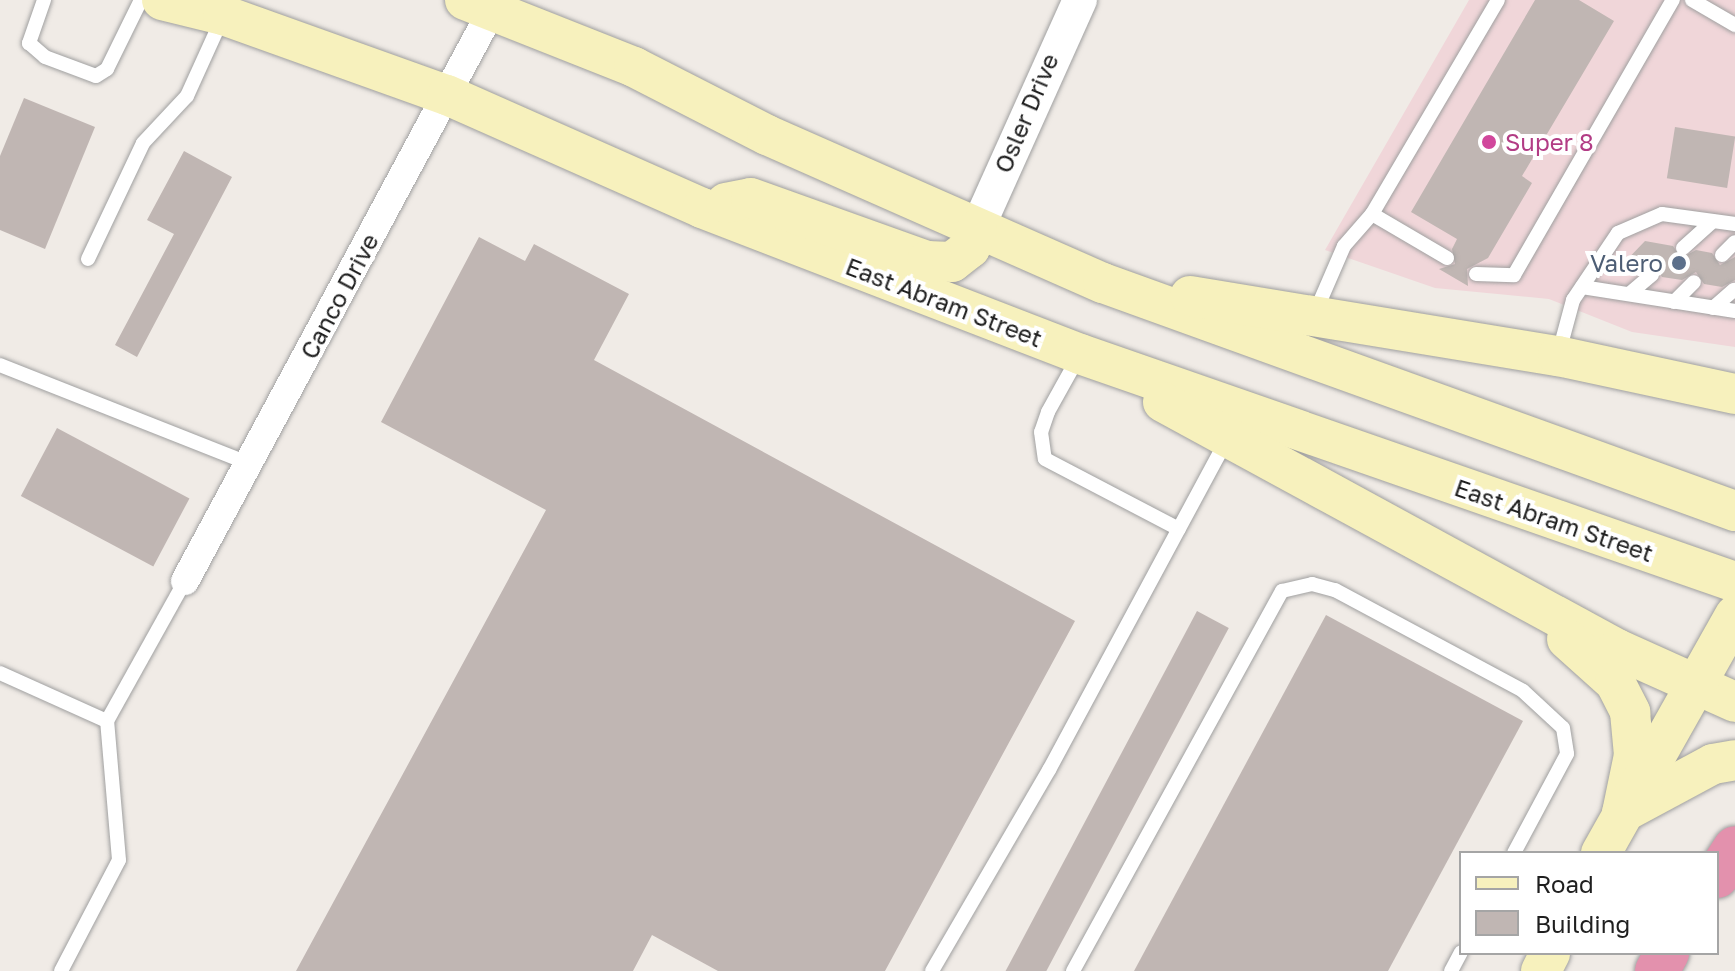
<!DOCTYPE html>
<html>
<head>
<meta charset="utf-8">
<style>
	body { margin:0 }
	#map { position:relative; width:1735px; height:971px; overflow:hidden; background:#f0ebe6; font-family:"Golos Text",sans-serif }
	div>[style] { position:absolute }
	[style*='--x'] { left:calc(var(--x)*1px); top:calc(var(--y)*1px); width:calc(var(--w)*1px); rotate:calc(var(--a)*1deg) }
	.commercial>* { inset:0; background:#f0d6d9 }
	.building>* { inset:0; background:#c0b6b3; transform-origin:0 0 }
	.roads { filter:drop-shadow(0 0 2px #a0a0a0) drop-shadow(0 0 2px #a0a0a0) }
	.service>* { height:14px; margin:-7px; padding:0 7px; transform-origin:7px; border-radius:7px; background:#fff }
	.minor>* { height:28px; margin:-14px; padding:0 14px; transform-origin:14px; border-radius:14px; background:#fff }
	.tertiary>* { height:34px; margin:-17px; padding:0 17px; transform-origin:17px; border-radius:17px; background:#fff }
	.secondary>* { height:40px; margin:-20px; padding:0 20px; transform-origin:20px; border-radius:20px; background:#f7f1bd }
	.motorway>* { height:44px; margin:-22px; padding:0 22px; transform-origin:22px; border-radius:22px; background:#e391ad }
	.dots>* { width:22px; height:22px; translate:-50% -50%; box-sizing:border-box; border:4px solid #fff; border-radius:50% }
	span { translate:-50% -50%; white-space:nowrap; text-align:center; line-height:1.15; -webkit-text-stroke:8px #fff; paint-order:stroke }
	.street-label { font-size:24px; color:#1f1f1f }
	.hotel-label { font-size:24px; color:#b23c85 }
	.left { translate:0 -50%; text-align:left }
	.service-label { font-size:24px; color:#4e5e75 }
	.right { translate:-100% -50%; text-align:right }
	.legend { position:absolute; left:1459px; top:851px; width:260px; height:104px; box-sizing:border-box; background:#fff; border:2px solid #a5a5a5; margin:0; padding:10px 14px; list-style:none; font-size:24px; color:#1f1f1f }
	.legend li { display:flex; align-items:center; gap:16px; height:40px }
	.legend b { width:40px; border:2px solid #a5a5a5 }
</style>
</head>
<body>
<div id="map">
	<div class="commercial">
		<i style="clip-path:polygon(1469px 0,1735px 0,1735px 347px,1632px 332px,1549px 299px,1435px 288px,1325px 250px)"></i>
	</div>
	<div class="building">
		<i style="clip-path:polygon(1535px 0,1579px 0,1614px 21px,1522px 176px,1532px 183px,1488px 258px,1467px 269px,1468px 286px,1439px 269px,1455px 264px,1452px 249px,1457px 239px,1411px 212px)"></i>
		<i style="clip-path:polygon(24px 98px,95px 127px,45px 249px,0 230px,0 156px)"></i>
		<i style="left:1675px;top:127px;width:61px;height:52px;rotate:9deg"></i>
		<i style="clip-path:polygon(184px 151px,232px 177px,137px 357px,115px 345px,174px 234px,147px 220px)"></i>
		<i style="clip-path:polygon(479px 237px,525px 261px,534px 244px,629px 294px,594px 360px,1075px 621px,885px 971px,718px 971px,652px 935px,633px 971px,296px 971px,546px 510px,381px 422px)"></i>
		<i style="clip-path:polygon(1645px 241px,1673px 246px,1681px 258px,1696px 250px,1712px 253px,1720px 265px,1735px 257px,1735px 280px,1722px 287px,1704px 284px,1696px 272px,1682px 280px,1662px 277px,1655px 265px,1639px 273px,1618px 269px)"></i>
		<i style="left:57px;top:428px;width:150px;height:77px;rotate:28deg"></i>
		<i style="left:1197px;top:611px;width:36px;height:409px;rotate:28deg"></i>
		<i style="clip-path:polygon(1326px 615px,1523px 721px,1388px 971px,1134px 971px)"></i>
	</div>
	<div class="roads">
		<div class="service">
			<i style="--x:44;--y:0;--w:46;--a:109.2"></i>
			<i style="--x:29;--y:43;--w:21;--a:41"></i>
			<i style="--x:45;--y:57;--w:54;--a:20.4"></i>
			<i style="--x:96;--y:76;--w:13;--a:-32"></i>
			<i style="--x:107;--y:69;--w:77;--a:-63.8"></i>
			<i style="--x:1692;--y:0;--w:50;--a:30.2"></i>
			<i style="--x:1372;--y:214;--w:87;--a:30.4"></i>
			<i style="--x:1683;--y:248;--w:40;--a:-42"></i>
			<i style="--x:1722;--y:255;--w:18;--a:-45"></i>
			<i style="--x:88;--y:259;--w:128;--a:-64.6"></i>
			<i style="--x:143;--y:143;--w:64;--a:-46.9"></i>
			<i style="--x:187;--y:96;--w:85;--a:-65.6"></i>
			<i style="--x:1476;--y:274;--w:38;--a:2"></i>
			<i style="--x:1514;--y:275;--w:318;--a:-60"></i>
			<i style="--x:1582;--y:287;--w:155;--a:8.9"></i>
			<i style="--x:1629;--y:294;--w:30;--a:-40"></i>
			<i style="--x:1674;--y:302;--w:28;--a:-45"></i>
			<i style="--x:1713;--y:308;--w:28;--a:-41"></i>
			<i style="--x:1315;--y:313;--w:73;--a:-66.6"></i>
			<i style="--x:1344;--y:246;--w:43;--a:-48.8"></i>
			<i style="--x:1372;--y:214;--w:248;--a:-59.5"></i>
			<i style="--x:1559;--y:352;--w:54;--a:-74.9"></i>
			<i style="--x:1573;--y:300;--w:81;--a:-56.1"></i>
			<i style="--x:1618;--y:233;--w:48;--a:-23.4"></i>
			<i style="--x:1662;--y:214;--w:74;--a:7.8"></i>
			<i style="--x:1079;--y:356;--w:64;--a:119"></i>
			<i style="--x:1048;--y:412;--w:21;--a:109"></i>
			<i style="--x:1041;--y:432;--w:27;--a:82"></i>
			<i style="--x:1045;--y:459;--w:151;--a:27.6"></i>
			<i style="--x:0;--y:365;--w:267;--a:21.6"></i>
			<i style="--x:0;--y:673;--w:117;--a:24.2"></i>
			<i style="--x:61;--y:971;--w:125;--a:-62.4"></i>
			<i style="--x:119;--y:860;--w:140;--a:-94.9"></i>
			<i style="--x:107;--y:721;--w:160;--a:-60.9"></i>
			<i style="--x:932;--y:971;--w:233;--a:-59.8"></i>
			<i style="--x:1049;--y:770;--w:376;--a:-61.7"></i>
			<i style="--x:1073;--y:971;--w:434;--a:-61.2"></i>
			<i style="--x:1282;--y:591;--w:31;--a:-13"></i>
			<i style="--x:1312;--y:584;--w:24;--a:15"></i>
			<i style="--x:1335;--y:590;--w:213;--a:28.2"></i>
			<i style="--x:1523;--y:691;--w:54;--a:42.8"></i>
			<i style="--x:1563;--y:728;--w:26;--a:81"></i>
			<i style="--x:1567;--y:754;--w:112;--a:118.2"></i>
			<i style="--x:1451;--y:971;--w:21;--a:-62"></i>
		</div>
		<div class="minor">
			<i style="--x:185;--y:581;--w:648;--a:-61.74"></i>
		</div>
		<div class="tertiary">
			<i style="--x:977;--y:229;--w:251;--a:-65.8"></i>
		</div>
		<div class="secondary">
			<i style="--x:162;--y:0;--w:63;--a:13.8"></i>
			<i style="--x:223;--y:15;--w:238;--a:19.7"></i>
			<i style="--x:447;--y:95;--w:279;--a:23.9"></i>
			<i style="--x:702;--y:208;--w:405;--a:21.1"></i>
			<i style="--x:1080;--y:354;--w:694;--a:19.19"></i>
			<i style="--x:465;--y:0;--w:182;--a:21.6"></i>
			<i style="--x:634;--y:67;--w:149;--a:27.1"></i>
			<i style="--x:767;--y:135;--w:367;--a:23.8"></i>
			<i style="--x:1103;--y:283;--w:672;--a:19.84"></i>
			<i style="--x:726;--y:203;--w:25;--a:-11"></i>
			<i style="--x:751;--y:198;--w:187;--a:19.7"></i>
			<i style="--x:927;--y:261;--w:25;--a:2"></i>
			<i style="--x:952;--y:262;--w:23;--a:-38"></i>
			<i style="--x:970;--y:248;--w:20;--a:-70"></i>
			<i style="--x:1190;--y:296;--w:373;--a:9.3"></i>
			<i style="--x:1558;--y:356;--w:181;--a:12.1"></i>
			<i style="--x:1163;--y:402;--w:517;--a:28.55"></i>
			<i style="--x:1617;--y:649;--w:129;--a:24.2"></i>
			<i style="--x:1567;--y:639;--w:64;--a:41.9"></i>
			<i style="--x:1615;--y:682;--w:34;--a:63"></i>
			<i style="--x:1630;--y:712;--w:43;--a:84.7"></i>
			<i style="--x:1634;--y:755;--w:59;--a:101.7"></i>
			<i style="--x:1622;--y:813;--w:103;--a:-28.3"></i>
			<i style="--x:1713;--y:764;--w:22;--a:-10"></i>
			<i style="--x:1601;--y:853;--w:273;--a:-60.6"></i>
			<i style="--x:1541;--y:971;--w:20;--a:-63"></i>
		</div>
		<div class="motorway">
			<i style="--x:1717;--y:876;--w:33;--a:-57"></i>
			<i style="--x:1657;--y:971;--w:21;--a:-61"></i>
		</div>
	</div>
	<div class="dots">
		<i style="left:1489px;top:142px;background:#d1479c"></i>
		<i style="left:1679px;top:263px;background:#5c6f8a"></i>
	</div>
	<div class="street-label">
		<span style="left:1026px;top:113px;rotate:-67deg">Osler Drive</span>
		<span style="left:339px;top:296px;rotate:-62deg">Canco Drive</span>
		<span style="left:944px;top:302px;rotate:21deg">East Abram Street</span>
		<span style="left:1554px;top:520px;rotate:19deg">East Abram Street</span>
	</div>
	<div class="hotel-label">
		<span class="left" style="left:1505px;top:142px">Super 8</span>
	</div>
	<div class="service-label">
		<span class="right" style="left:1663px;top:263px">Valero</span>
	</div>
	<ul class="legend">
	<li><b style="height:10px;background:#f7f1bd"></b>Road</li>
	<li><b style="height:22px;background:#c0b6b3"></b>Building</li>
	</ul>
</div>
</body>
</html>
